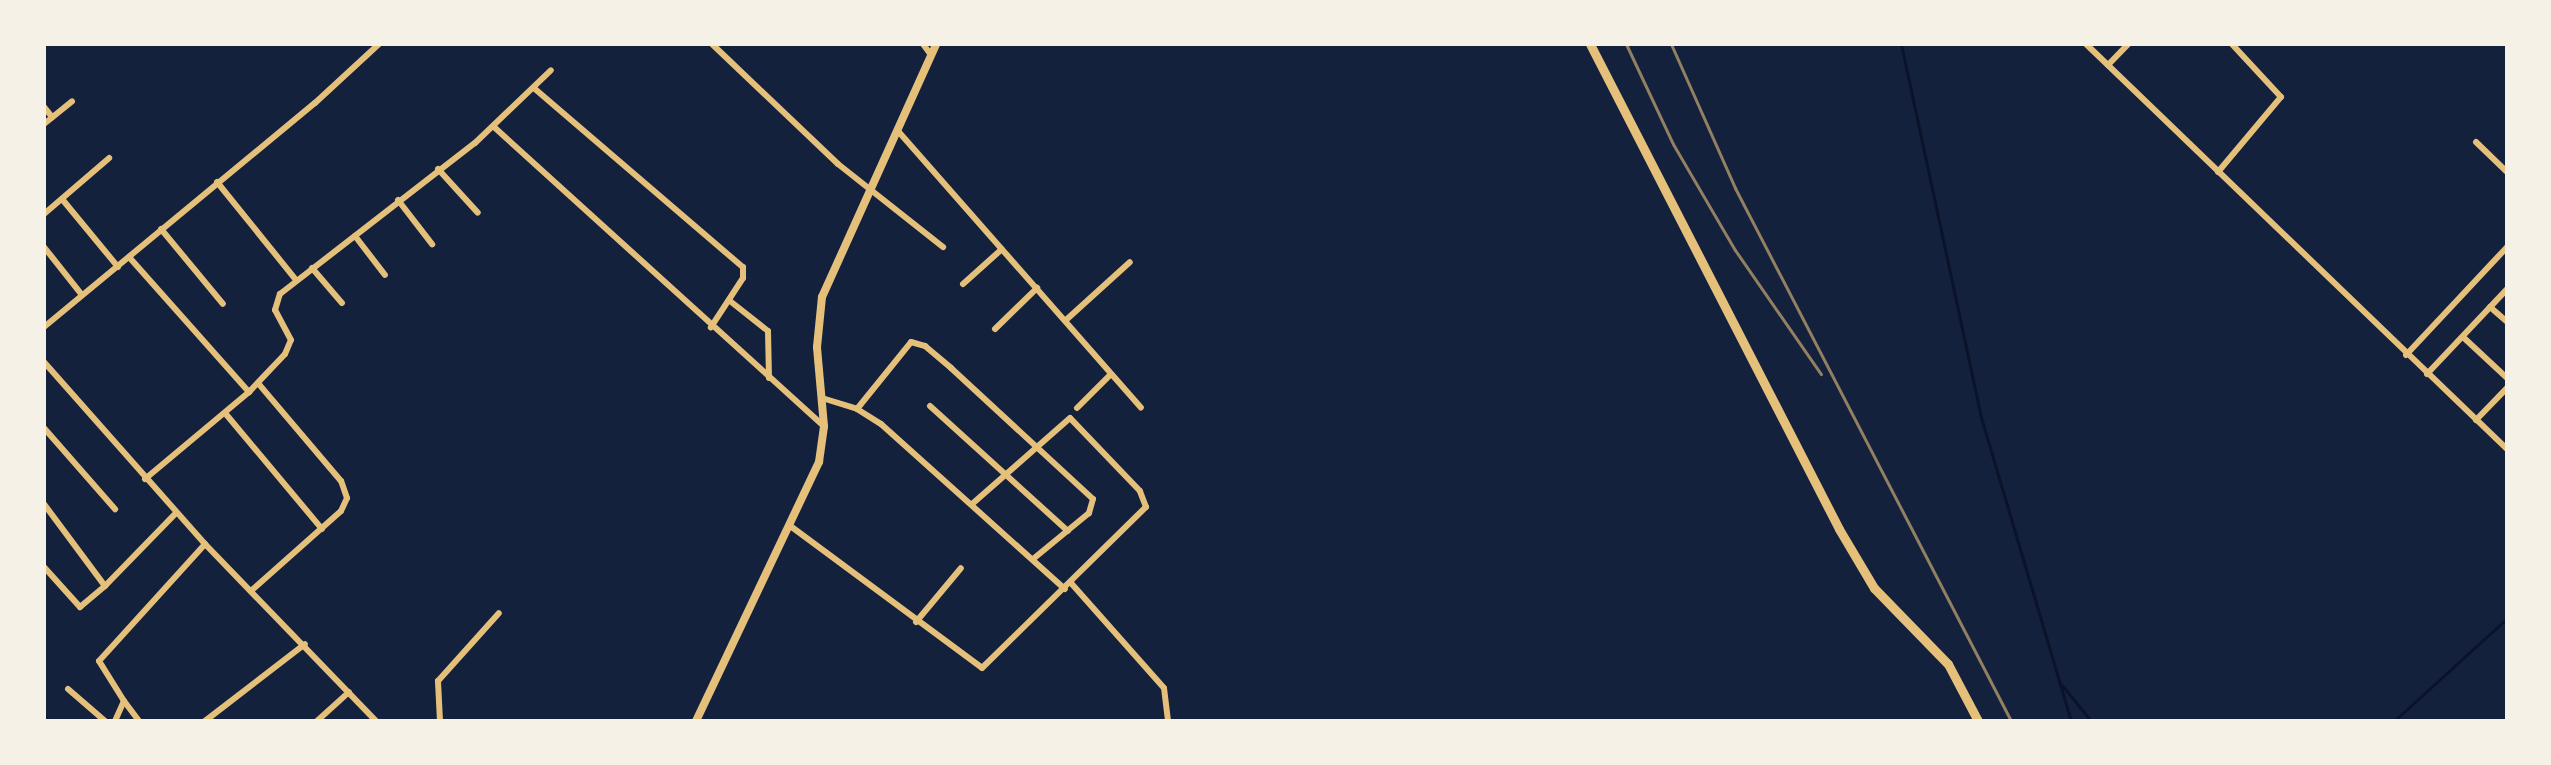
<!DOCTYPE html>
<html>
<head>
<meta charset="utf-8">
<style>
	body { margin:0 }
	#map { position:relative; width:2551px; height:765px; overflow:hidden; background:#14213d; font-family:"Titillium Web",sans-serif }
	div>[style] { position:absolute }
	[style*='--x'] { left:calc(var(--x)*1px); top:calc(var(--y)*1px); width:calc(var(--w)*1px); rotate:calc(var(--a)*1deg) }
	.stream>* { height:3px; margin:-1.5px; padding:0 1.5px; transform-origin:1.5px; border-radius:1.5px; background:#0b132b }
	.minor>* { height:6px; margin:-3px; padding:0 3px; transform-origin:3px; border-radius:3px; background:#e5c07b }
	.tertiary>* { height:8px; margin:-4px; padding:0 4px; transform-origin:4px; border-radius:4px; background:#e5c07b }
	.secondary>* { height:9px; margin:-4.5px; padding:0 4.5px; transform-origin:4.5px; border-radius:4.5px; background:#e5c07b }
	.rail>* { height:3px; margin:-1.5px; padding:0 1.5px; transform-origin:1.5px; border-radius:1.5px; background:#918062 }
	span { translate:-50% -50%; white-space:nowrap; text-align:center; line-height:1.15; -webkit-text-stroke:7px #f6f1e7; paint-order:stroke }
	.frame { position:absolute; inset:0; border:46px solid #f6f1e7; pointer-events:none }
</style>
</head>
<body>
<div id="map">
	<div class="stream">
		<i style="--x:1901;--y:44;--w:378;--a:77.9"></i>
		<i style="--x:1980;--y:414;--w:320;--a:73.5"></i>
		<i style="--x:2061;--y:684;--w:48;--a:51"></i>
		<i style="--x:2394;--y:721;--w:153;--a:-42.3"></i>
	</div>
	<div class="minor">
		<i style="--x:712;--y:44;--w:174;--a:43.6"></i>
		<i style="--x:838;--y:164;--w:134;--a:38.3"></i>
		<i style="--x:923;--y:44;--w:14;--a:54"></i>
		<i style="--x:2086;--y:44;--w:584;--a:43.89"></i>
		<i style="--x:2108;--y:65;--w:29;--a:-46"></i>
		<i style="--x:535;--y:89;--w:274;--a:40.6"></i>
		<i style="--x:743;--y:267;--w:11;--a:90"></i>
		<i style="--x:743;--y:278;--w:59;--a:123.1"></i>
		<i style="--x:44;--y:107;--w:13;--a:51"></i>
		<i style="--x:44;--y:124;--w:36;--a:-39"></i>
		<i style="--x:494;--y:127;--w:445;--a:42.2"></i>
		<i style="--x:898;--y:131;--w:368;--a:48.7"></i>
		<i style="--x:2476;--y:142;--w:43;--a:44.1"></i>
		<i style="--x:438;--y:169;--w:59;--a:47.7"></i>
		<i style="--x:2218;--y:172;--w:98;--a:-50"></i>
		<i style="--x:2281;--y:97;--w:72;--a:-132.8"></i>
		<i style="--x:217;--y:182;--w:126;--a:51.1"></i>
		<i style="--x:62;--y:199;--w:88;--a:50.5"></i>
		<i style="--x:398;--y:200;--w:56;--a:52.3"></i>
		<i style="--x:44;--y:214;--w:86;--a:-40.7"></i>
		<i style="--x:161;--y:229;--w:97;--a:50.4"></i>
		<i style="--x:355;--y:236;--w:49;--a:52.4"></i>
		<i style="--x:44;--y:247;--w:61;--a:51.6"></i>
		<i style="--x:129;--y:257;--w:181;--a:48.4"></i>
		<i style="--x:312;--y:268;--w:46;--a:49.4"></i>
		<i style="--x:963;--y:284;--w:52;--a:-41.9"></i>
		<i style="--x:730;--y:301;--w:48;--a:38.3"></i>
		<i style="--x:768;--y:331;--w:47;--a:88.8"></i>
		<i style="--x:2490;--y:307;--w:23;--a:41"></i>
		<i style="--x:1066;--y:320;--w:86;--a:-42.2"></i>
		<i style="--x:44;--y:327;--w:352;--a:-39.6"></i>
		<i style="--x:315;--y:103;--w:87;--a:-42.7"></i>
		<i style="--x:995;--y:329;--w:59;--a:-44.3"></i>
		<i style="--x:2463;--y:337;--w:60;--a:43"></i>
		<i style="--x:2406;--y:355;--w:148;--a:-46.9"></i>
		<i style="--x:44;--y:362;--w:243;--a:48.5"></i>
		<i style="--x:205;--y:544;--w:246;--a:46"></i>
		<i style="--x:2427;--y:374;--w:117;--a:-46.7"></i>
		<i style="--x:822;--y:398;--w:37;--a:17"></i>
		<i style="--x:857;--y:409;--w:28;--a:32"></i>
		<i style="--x:881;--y:424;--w:247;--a:41.9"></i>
		<i style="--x:930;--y:406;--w:186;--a:42.2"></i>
		<i style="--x:1077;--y:408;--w:48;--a:-45"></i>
		<i style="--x:857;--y:409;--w:86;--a:-51.1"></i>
		<i style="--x:911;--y:342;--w:15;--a:16"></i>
		<i style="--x:925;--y:346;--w:34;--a:40"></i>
		<i style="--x:951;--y:368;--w:193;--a:42.7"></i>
		<i style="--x:1093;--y:499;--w:15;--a:106"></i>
		<i style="--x:1089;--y:513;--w:72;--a:140.6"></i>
		<i style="--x:225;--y:413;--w:151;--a:50.1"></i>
		<i style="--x:2476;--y:420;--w:45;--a:-45.9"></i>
		<i style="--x:44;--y:428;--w:108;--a:48.8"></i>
		<i style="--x:145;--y:479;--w:136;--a:-39.9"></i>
		<i style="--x:249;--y:392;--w:52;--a:-46.5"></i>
		<i style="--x:285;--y:354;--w:15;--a:-67"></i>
		<i style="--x:291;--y:340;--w:34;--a:-118"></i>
		<i style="--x:275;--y:310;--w:17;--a:-73"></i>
		<i style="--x:280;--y:294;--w:247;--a:-37.8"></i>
		<i style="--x:475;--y:143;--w:105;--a:-43.8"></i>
		<i style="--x:44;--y:504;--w:102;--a:53.4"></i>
		<i style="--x:105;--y:586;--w:102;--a:-45.8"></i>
		<i style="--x:789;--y:525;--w:240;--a:36.5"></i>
		<i style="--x:982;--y:668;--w:230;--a:-44.5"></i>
		<i style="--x:1146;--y:507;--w:17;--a:-111"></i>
		<i style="--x:1140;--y:491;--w:101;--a:-133.8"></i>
		<i style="--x:1070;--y:418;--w:130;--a:138.7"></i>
		<i style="--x:44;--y:567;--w:54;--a:48"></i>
		<i style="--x:80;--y:607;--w:33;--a:-40"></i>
		<i style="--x:1071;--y:583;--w:140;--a:48.5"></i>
		<i style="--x:1164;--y:688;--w:33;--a:83"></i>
		<i style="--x:251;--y:591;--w:120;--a:-41.6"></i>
		<i style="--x:341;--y:511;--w:14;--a:-65"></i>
		<i style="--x:347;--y:498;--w:18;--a:-109"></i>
		<i style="--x:341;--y:481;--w:128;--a:-130.3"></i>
		<i style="--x:916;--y:622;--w:70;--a:-50.2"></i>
		<i style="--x:68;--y:689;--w:49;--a:40.9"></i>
		<i style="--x:124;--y:701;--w:25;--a:53"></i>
		<i style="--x:115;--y:721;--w:22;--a:-66"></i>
		<i style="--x:124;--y:701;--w:47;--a:-122"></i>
		<i style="--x:99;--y:661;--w:158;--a:-47.8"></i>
		<i style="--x:205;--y:721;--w:126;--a:-37.6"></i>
		<i style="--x:317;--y:721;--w:43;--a:-42.2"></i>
		<i style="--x:440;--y:721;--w:40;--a:-92.9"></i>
		<i style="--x:438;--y:681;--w:91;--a:-48.1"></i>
	</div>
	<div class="tertiary">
		<i style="--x:696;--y:721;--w:287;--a:-64.6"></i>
		<i style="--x:819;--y:462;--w:36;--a:-82"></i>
		<i style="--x:824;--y:426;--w:79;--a:-95.1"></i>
		<i style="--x:817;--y:347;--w:50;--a:-84.3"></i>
		<i style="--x:822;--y:297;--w:277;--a:-65.7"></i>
	</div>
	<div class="secondary">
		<i style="--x:1590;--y:44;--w:545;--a:62.82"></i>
		<i style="--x:1839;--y:529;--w:69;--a:59.3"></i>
		<i style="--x:1874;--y:588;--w:106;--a:45.8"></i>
		<i style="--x:1948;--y:664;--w:64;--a:62.2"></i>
	</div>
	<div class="rail">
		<i style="--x:1626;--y:44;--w:110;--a:64.8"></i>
		<i style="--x:1673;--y:144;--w:123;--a:59.7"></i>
		<i style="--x:1735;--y:250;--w:151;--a:55.3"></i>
		<i style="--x:1671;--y:44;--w:158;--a:66"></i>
		<i style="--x:1735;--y:188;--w:600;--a:62.62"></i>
	</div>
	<div class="frame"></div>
</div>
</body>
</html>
